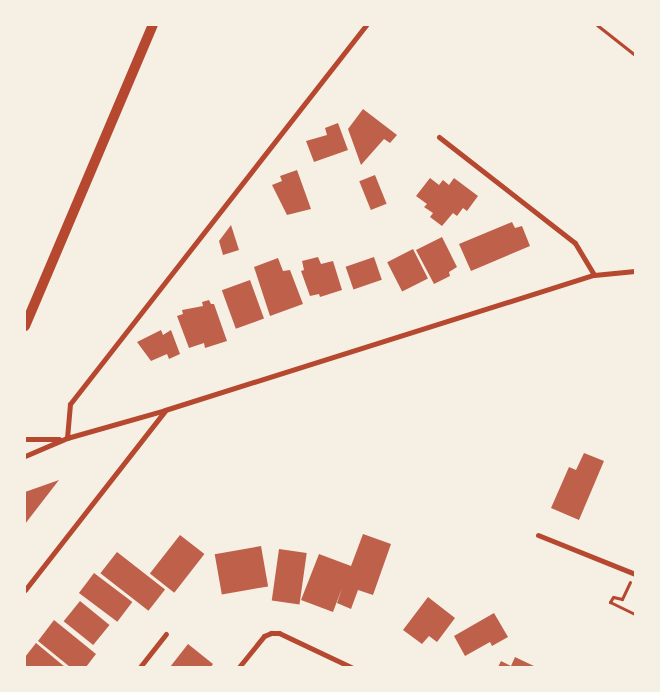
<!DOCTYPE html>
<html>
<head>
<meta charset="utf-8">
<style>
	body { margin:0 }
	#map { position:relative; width:660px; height:692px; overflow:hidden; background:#f6efe4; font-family:"Varela Round",sans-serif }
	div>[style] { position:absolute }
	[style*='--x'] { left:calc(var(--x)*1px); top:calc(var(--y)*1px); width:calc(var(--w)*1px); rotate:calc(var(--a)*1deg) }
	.building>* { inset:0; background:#bf614a; transform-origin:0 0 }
	.path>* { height:3px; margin:-1.5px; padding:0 1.5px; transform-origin:1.5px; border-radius:1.5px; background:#b5482f }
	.minor>* { height:5px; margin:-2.5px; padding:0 2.5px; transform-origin:2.5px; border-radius:2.5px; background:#b5482f }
	.secondary>* { height:10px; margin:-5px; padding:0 5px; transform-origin:5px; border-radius:5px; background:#b5482f }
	span { translate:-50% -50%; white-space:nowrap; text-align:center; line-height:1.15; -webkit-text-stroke:4px #f6efe4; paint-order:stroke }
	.frame { position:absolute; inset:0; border:26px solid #f6efe4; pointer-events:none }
</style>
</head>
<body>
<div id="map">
	<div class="building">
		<i style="clip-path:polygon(363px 109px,397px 135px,390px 143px,384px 139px,361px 165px,348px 129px)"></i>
		<i style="clip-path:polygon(338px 123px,348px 150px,314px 162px,306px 141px,327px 135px,325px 128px)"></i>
		<i style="clip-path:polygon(297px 170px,311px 209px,287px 215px,272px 185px,282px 181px,280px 176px)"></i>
		<i style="left:375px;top:175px;width:31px;height:17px;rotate:68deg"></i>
		<i style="clip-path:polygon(430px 178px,439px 185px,443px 180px,449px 185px,454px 178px,478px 196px,467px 211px,463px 208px,457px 216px,453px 213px,442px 226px,430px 217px,433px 213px,424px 207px,427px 204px,416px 196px)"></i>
		<i style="clip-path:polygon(512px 222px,515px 228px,522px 226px,530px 246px,471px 271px,459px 244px)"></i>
		<i style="clip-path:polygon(231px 225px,239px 250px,223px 255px,219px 241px)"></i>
		<i style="clip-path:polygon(442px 237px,457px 267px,449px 272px,450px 276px,434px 284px,416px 250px)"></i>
		<i style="left:413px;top:249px;width:33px;height:29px;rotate:63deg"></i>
		<i style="clip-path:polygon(318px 257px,321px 264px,333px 261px,342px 290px,320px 297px,319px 294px,310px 296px,301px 271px,304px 270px,302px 261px)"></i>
		<i style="left:374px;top:257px;width:24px;height:30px;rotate:71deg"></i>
		<i style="clip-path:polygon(278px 258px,283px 271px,290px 270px,303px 304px,270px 316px,254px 267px)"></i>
		<i style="left:250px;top:280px;width:41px;height:30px;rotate:70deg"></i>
		<i style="clip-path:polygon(209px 300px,211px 304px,214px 304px,227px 341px,205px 348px,204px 343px,189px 348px,177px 316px,183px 314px,182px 310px,203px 306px,202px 302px)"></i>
		<i style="clip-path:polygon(161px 330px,163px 335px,171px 330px,180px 354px,169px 359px,167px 354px,151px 361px,137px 342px)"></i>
		<i style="clip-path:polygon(584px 453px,604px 461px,579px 520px,551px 508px,569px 467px,576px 470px)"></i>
		<i style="clip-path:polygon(59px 480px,25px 524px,25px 492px)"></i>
		<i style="clip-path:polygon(363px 534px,391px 544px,373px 595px,358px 590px,351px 609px,337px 603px,342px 588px,333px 612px,301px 600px,319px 554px,351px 566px)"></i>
		<i style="left:180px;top:535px;width:31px;height:49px;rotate:38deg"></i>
		<i style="left:261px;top:546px;width:41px;height:47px;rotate:80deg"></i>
		<i style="left:279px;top:549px;width:28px;height:52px;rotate:8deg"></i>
		<i style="left:117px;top:552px;width:61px;height:27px;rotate:38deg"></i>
		<i style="left:94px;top:573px;width:48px;height:25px;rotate:37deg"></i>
		<i style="clip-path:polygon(428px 597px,455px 618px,437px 642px,429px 636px,422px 644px,403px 630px)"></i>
		<i style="left:80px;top:601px;width:38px;height:26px;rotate:39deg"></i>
		<i style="clip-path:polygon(494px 613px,508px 637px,492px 646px,490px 642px,465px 656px,454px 636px)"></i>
		<i style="clip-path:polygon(54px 620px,96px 654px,86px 667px,70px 667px,38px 641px)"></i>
		<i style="clip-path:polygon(36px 643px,65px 667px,25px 667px,25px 657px)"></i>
		<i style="clip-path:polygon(188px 644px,213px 664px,211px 667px,170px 667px)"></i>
		<i style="clip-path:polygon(515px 657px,536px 667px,498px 667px,501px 661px,511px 666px)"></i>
	</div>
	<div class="path">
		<i style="--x:597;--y:25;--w:48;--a:38.3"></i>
		<i style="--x:630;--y:582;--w:19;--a:115"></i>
		<i style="--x:622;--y:599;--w:9;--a:-167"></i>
		<i style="--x:613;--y:597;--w:6;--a:121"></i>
		<i style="--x:610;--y:602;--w:28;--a:26"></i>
	</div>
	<div class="minor">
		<i style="--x:439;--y:137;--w:172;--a:37.9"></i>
		<i style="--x:575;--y:243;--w:37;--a:59"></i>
		<i style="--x:67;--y:438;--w:34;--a:-85"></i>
		<i style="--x:70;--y:404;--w:481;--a:-52"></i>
		<i style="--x:25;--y:439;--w:34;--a:0"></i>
		<i style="--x:25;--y:456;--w:46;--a:-23.2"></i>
		<i style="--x:67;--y:438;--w:102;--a:-15.9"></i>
		<i style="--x:165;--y:410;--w:450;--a:-17.5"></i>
		<i style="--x:594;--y:275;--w:41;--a:-5.6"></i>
		<i style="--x:538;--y:535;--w:105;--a:21.9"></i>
		<i style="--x:25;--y:590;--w:227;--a:-52"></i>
		<i style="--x:140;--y:667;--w:42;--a:-51.8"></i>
		<i style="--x:239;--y:667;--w:40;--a:-51"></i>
		<i style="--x:264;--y:636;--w:8;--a:-23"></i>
		<i style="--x:271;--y:633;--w:8;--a:0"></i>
		<i style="--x:279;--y:633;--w:80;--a:25.3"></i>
	</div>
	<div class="secondary">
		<i style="--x:25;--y:326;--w:327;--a:-67"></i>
	</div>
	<div class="frame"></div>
</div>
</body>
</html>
